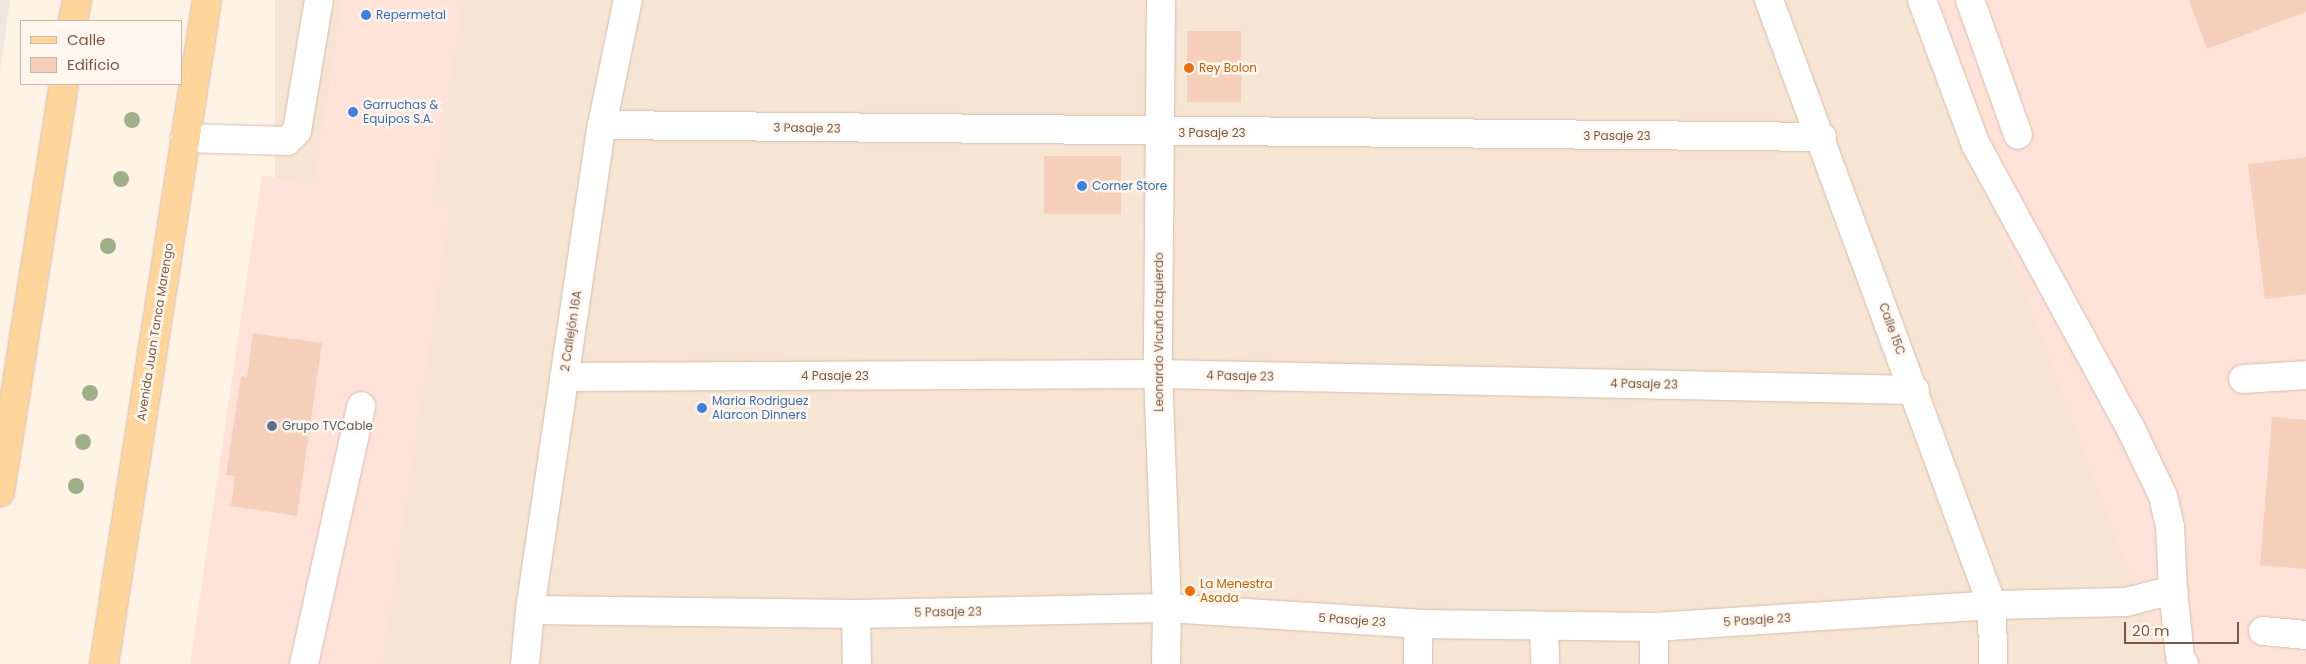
<!DOCTYPE html>
<html>
<head>
<meta charset="utf-8">
<style>
	body { margin:0 }
	#map { position:relative; width:2306px; height:664px; overflow:hidden; background:#fef3e5; font-family:Poppins,sans-serif }
	div>[style] { position:absolute }
	[style*='--x'] { left:calc(var(--x)*1px); top:calc(var(--y)*1px); width:calc(var(--w)*1px); rotate:calc(var(--a)*1deg) }
	.residential>* { inset:0; background:#f7e5d3; transform-origin:0 0 }
	.commercial>* { inset:0; background:#ffe2d8 }
	.industrial>* { inset:0; background:#eee6df }
	.building>* { inset:0; background:#f6cfba; transform-origin:0 0 }
	.roads { filter:drop-shadow(0 0 1px #d4bcac) drop-shadow(0 0 1px #d4bcac) }
	.minor>* { height:28px; margin:-14px; padding:0 14px; transform-origin:14px; border-radius:14px; background:#fff }
	.major>* { height:28px; margin:-14px; padding:0 14px; transform-origin:14px; border-radius:14px; background:#ffd59b }
	.trees>* { width:16px; height:16px; margin:-8px; border-radius:50%; background:#9fb088 }
	.dots>* { width:14px; height:14px; translate:-50% -50%; box-sizing:border-box; border:2px solid #fff7ed; border-radius:50% }
	span { translate:-50% -50%; white-space:nowrap; text-align:center; line-height:1.15; -webkit-text-stroke:5px #fff7ed; paint-order:stroke }
	.shop-label { font-size:12px; color:#366cbe }
	.left { translate:0 -50%; text-align:left }
	.food-label { font-size:12px; color:#c56008 }
	.street-label { font-size:12px; color:#7a5747 }
	.service-label { font-size:12px; color:#4e5e75 }
	.legend { position:absolute; left:20px; top:20px; width:162px; height:65px; box-sizing:border-box; background:#fff7ed; border:1px solid #cab7ab; margin:0; padding:6px 9px; list-style:none; font-size:15px; color:#7a5747 }
	.legend li { display:flex; align-items:center; gap:10px; height:25px }
	.legend b { width:25px; border:1px solid #cab7ab }
	.scale { position:absolute; left:2124px; top:622px; width:115px; height:22px; box-sizing:border-box; border:2px solid #7a5747; border-top:0; padding-left:6px; font-size:15px; line-height:18px; white-space:nowrap; color:#7a5747; -webkit-text-stroke:4px #fff7ed; paint-order:stroke }
</style>
</head>
<body>
<div id="map">
	<div class="residential">
		<i style="left:275px;top:0;width:2031px;height:671px"></i>
	</div>
	<div class="commercial">
		<i style="clip-path:polygon(342px 0,463px 0,431px 203px,450px 208px,382px 664px,190px 664px,262px 175px,313px 185px)"></i>
		<i style="clip-path:polygon(1916px 0,2306px 0,2306px 664px,2163px 664px)"></i>
	</div>
	<div class="industrial">
		<i style="clip-path:polygon(0 0,10px 0,0 70px)"></i>
	</div>
	<div class="building">
		<i style="clip-path:polygon(2189px 0,2306px 0,2306px 12px,2207px 49px)"></i>
		<i style="left:1241px;top:31px;width:71px;height:54px;rotate:90deg"></i>
		<i style="left:1121px;top:156px;width:58px;height:77px;rotate:90deg"></i>
		<i style="clip-path:polygon(2306px 157px,2306px 294px,2265px 299px,2248px 164px)"></i>
		<i style="clip-path:polygon(253px 333px,322px 343px,297px 516px,231px 506px,235px 476px,226px 475px,241px 376px,247px 377px)"></i>
		<i style="clip-path:polygon(2272px 417px,2306px 420px,2306px 569px,2260px 565px)"></i>
	</div>
	<div class="roads">
		<div class="minor">
			<i style="--x:1161;--y:0;--w:374;--a:90.5"></i>
			<i style="--x:1158;--y:374;--w:234;--a:87.8"></i>
			<i style="--x:1167;--y:608;--w:56;--a:91"></i>
			<i style="--x:1769;--y:0;--w:645;--a:69.77"></i>
			<i style="--x:1992;--y:605;--w:59;--a:89"></i>
			<i style="--x:1922;--y:0;--w:155;--a:69.6"></i>
			<i style="--x:1976;--y:145;--w:324;--a:61.4"></i>
			<i style="--x:2131;--y:429;--w:74;--a:64.5"></i>
			<i style="--x:2163;--y:496;--w:32;--a:77"></i>
			<i style="--x:2170;--y:527;--w:63;--a:87.3"></i>
			<i style="--x:2173;--y:590;--w:67;--a:84"></i>
			<i style="--x:2180;--y:657;--w:8;--a:60"></i>
			<i style="--x:1970;--y:0;--w:143;--a:70.4"></i>
			<i style="--x:602;--y:125;--w:1220;--a:0.56"></i>
			<i style="--x:185;--y:138;--w:102;--a:1.7"></i>
			<i style="--x:287;--y:141;--w:14;--a:-45"></i>
			<i style="--x:297;--y:131;--w:133;--a:-80.5"></i>
			<i style="--x:564;--y:377;--w:594;--a:-0.29"></i>
			<i style="--x:1158;--y:374;--w:757;--a:1.21"></i>
			<i style="--x:2243;--y:379;--w:63;--a:-3.6"></i>
			<i style="--x:530;--y:610;--w:326;--a:0.7"></i>
			<i style="--x:856;--y:614;--w:311;--a:-1.1"></i>
			<i style="--x:1167;--y:608;--w:252;--a:3.6"></i>
			<i style="--x:1418;--y:624;--w:236;--a:0.7"></i>
			<i style="--x:1654;--y:627;--w:339;--a:-3.7"></i>
			<i style="--x:1992;--y:605;--w:134;--a:-1.3"></i>
			<i style="--x:2126;--y:602;--w:49;--a:-14.3"></i>
			<i style="--x:856;--y:614;--w:50;--a:88.9"></i>
			<i style="--x:1544;--y:626;--w:38;--a:88"></i>
			<i style="--x:2263;--y:631;--w:43;--a:5.3"></i>
			<i style="--x:304;--y:664;--w:264;--a:-77.5"></i>
			<i style="--x:525;--y:664;--w:54;--a:-84.7"></i>
			<i style="--x:530;--y:610;--w:490;--a:-81.6"></i>
			<i style="--x:602;--y:125;--w:128;--a:-78.3"></i>
			<i style="--x:1418;--y:664;--w:40;--a:-90"></i>
			<i style="--x:1654;--y:664;--w:37;--a:-90"></i>
		</div>
		<div class="major">
			<i style="--x:73;--y:21;--w:21;--a:-79"></i>
			<i style="--x:0;--y:492;--w:413;--a:-81.1"></i>
			<i style="--x:104;--y:664;--w:672;--a:-81.18"></i>
		</div>
	</div>
	<div class="trees">
		<i style="left:132px;top:120px"></i>
		<i style="left:121px;top:179px"></i>
		<i style="left:108px;top:246px"></i>
		<i style="left:90px;top:393px"></i>
		<i style="left:83px;top:442px"></i>
		<i style="left:76px;top:486px"></i>
	</div>
	<div class="dots">
		<i style="left:366px;top:15px;background:#3f7fe0"></i>
		<i style="left:1189px;top:68px;background:#e8710a"></i>
		<i style="left:353px;top:112px;background:#3f7fe0"></i>
		<i style="left:1082px;top:186px;background:#3f7fe0"></i>
		<i style="left:702px;top:408px;background:#3f7fe0"></i>
		<i style="left:272px;top:426px;background:#5c6f8a"></i>
		<i style="left:1190px;top:591px;background:#e8710a"></i>
	</div>
	<div class="shop-label">
		<span class="left" style="left:376px;top:15px">Repermetal</span>
		<span class="left" style="left:363px;top:112px">Garruchas &amp;<br>Equipos S.A.</span>
		<span class="left" style="left:1092px;top:186px">Corner Store</span>
		<span class="left" style="left:712px;top:408px">Maria Rodriguez<br>Alarcon Dinners</span>
	</div>
	<div class="food-label">
		<span class="left" style="left:1199px;top:68px">Rey Bolon</span>
		<span class="left" style="left:1200px;top:591px">La Menestra<br>Asada</span>
	</div>
	<div class="street-label">
		<span style="left:807px;top:128px;rotate:1deg">3 Pasaje 23</span>
		<span style="left:1212px;top:133px">3 Pasaje 23</span>
		<span style="left:1617px;top:136px">3 Pasaje 23</span>
		<span style="left:1892px;top:329px;rotate:70deg">Calle 15C</span>
		<span style="left:571px;top:331px;rotate:-81deg">2 Callejón 16A</span>
		<span style="left:155px;top:332px;rotate:-81deg">Avenida Juan Tanca Marengo</span>
		<span style="left:1159px;top:332px;rotate:-90deg">Leonardo Vicuña Izquierdo</span>
		<span style="left:835px;top:376px">4 Pasaje 23</span>
		<span style="left:1240px;top:376px;rotate:1deg">4 Pasaje 23</span>
		<span style="left:1644px;top:384px;rotate:1deg">4 Pasaje 23</span>
		<span style="left:948px;top:612px;rotate:-1deg">5 Pasaje 23</span>
		<span style="left:1352px;top:620px;rotate:4deg">5 Pasaje 23</span>
		<span style="left:1757px;top:620px;rotate:-4deg">5 Pasaje 23</span>
	</div>
	<div class="service-label">
		<span class="left" style="left:282px;top:426px">Grupo TVCable</span>
	</div>
	<ul class="legend">
	<li><b style="height:6px;background:#ffd59b"></b>Calle</li>
	<li><b style="height:14px;background:#f6cfba"></b>Edificio</li>
	</ul>
	<div class="scale">20 m</div>
</div>
</body>
</html>
